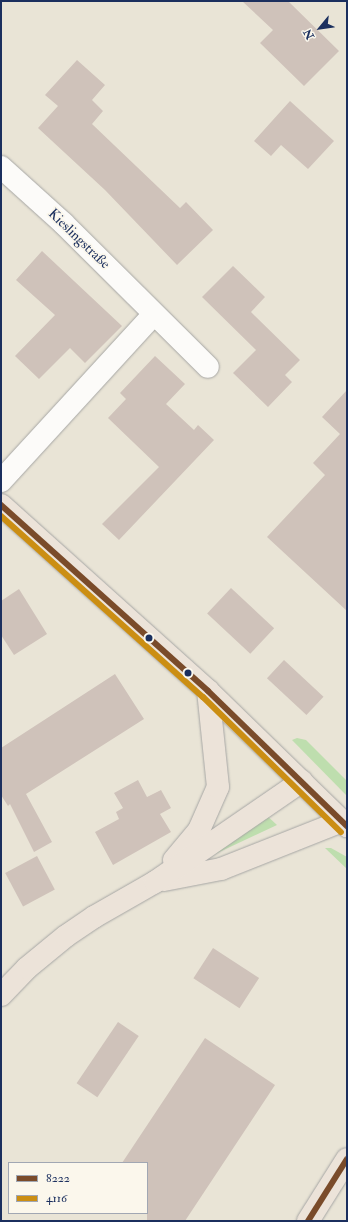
<!DOCTYPE html>
<html>
<head>
<meta charset="utf-8">
<style>
	body { margin:0 }
	#map { position:relative; width:348px; height:1222px; overflow:hidden; background:#e9e4d6; font-family:"IM FELL Double Pica",serif }
	div>[style] { position:absolute }
	[style*='--x'] { left:calc(var(--x)*1px); top:calc(var(--y)*1px); width:calc(var(--w)*1px); rotate:calc(var(--a)*1deg) }
	.green>* { inset:0; background:#bedeae }
	.building>* { inset:0; background:#cfc2ba; transform-origin:0 0 }
	.roads { filter:drop-shadow(0 0 1px #a6a6a4) drop-shadow(0 0 1px #a6a6a4) }
	.minor>* { height:22px; margin:-11px; padding:0 11px; transform-origin:11px; border-radius:11px; background:#fcfbf9 }
	.major>* { height:22px; margin:-11px; padding:0 11px; transform-origin:11px; border-radius:11px; background:#ece3d9 }
	.bus-1>* { height:6px; margin:-3px; padding:0 3px; transform-origin:3px; border-radius:3px; background:#7a4b2a }
	.bus-2>* { height:6px; margin:-3px; padding:0 3px; transform-origin:3px; border-radius:3px; background:#cb8e13 }
	.dots>* { width:11px; height:11px; translate:-50% -50%; box-sizing:border-box; border:2px solid #fbf7ec; border-radius:50% }
	span { translate:-50% -50%; white-space:nowrap; text-align:center; line-height:1.15; -webkit-text-stroke:3.5px #fbf7ec; paint-order:stroke }
	.street-label { font-size:14px; color:#1b2f5e }
	.frame { position:absolute; inset:0; border:2px solid #1b2f5e; pointer-events:none }
	.legend { position:absolute; left:8px; top:1162px; width:140px; height:52px; box-sizing:border-box; background:#fbf7ec; border:1px solid #a1a7b3; margin:0; padding:5px 7px; list-style:none; font-size:12px; color:#1b2f5e }
	.legend li { display:flex; align-items:center; gap:8px; height:20px }
	.legend b { width:20px; border:1px solid #a1a7b3 }
	.north { position:absolute; left:300px; top:8px; width:40px; height:40px; -webkit-text-stroke:3px #fbf7ec; paint-order:stroke; rotate:241deg; font-size:11px; font-weight:700; line-height:16px; text-align:center; color:#1b2f5e }
	.north::after { content:''; display:block; margin:auto; width:14px; height:18px; background:#1b2f5e; clip-path:polygon(50% 0,100% 100%,50% 72%,0 100%) }
</style>
</head>
<body>
<div id="map">
	<div class="green">
		<i style="clip-path:polygon(297px 738px,306px 740px,347px 781px,347px 796px,292px 740px)"></i>
		<i style="clip-path:polygon(264px 813px,277px 825px,213px 855px)"></i>
		<i style="clip-path:polygon(325px 848px,331px 848px,347px 857px,347px 869px)"></i>
	</div>
	<div class="building">
		<i style="clip-path:polygon(242px 1px,288px 1px,339px 51px,304px 86px,260px 43px,273px 30px)"></i>
		<i style="clip-path:polygon(77px 60px,105px 85px,92px 100px,103px 111px,92px 124px,180px 208px,186px 202px,213px 230px,177px 265px,105px 190px,38px 128px,58px 106px,45px 95px)"></i>
		<i style="clip-path:polygon(290px 101px,334px 141px,308px 169px,281px 145px,271px 156px,254px 141px)"></i>
		<i style="clip-path:polygon(42px 251px,122px 326px,85px 363px,70px 348px,39px 379px,15px 356px,55px 315px,16px 280px)"></i>
		<i style="clip-path:polygon(233px 266px,265px 297px,251px 312px,300px 360px,285px 375px,292px 382px,268px 407px,233px 373px,256px 350px,202px 297px)"></i>
		<i style="clip-path:polygon(155px 356px,185px 384px,166px 404px,194px 430px,198px 425px,214px 440px,119px 540px,102px 524px,159px 467px,108px 418px,126px 399px,120px 393px)"></i>
		<i style="clip-path:polygon(347px 390px,347px 611px,267px 537px,325px 475px,313px 463px,340px 434px,322px 417px)"></i>
		<i style="left:231px;top:588px;width:59px;height:35px;rotate:43deg"></i>
		<i style="clip-path:polygon(19px 589px,47px 634px,14px 655px,1px 635px,1px 601px)"></i>
		<i style="left:284px;top:660px;width:54px;height:25px;rotate:43deg"></i>
		<i style="clip-path:polygon(115px 674px,144px 719px,26px 794px,52px 842px,34px 852px,10px 804px,8px 806px,1px 795px,1px 748px)"></i>
		<i style="clip-path:polygon(138px 780px,147px 797px,161px 790px,171px 808px,160px 814px,171px 832px,113px 865px,95px 832px,119px 819px,116px 812px,123px 808px,114px 793px)"></i>
		<i style="left:37px;top:856px;width:38px;height:36px;rotate:62deg"></i>
		<i style="left:213px;top:948px;width:55px;height:36px;rotate:33deg"></i>
		<i style="left:118px;top:1022px;width:25px;height:74px;rotate:34deg"></i>
		<i style="clip-path:polygon(205px 1038px,275px 1085px,185px 1221px,147px 1221px,147px 1163px,122px 1163px)"></i>
	</div>
	<div class="roads">
		<div class="minor">
			<i style="--x:1;--y:167;--w:84;--a:42.1"></i>
			<i style="--x:63;--y:223;--w:204;--a:44.8"></i>
			<i style="--x:1;--y:481;--w:226;--a:-47.5"></i>
		</div>
		<div class="major">
			<i style="--x:1;--y:505;--w:278;--a:41.9"></i>
			<i style="--x:208;--y:691;--w:194;--a:44.2"></i>
			<i style="--x:174;--y:860;--w:39;--a:-50"></i>
			<i style="--x:199;--y:830;--w:47;--a:-66.2"></i>
			<i style="--x:218;--y:787;--w:97;--a:-95.9"></i>
			<i style="--x:164;--y:880;--w:58;--a:-10.9"></i>
			<i style="--x:221;--y:869;--w:130;--a:-21.6"></i>
			<i style="--x:1;--y:995;--w:37;--a:-46"></i>
			<i style="--x:27;--y:968;--w:50;--a:-39.4"></i>
			<i style="--x:66;--y:936;--w:34;--a:-34"></i>
			<i style="--x:94;--y:917;--w:70;--a:-29.8"></i>
			<i style="--x:155;--y:882;--w:178;--a:-34.5"></i>
			<i style="--x:308;--y:1221;--w:73;--a:-57.8"></i>
		</div>
	</div>
	<div class="bus-1">
		<i style="--x:1;--y:505;--w:278;--a:41.9"></i>
		<i style="--x:208;--y:691;--w:194;--a:44.2"></i>
		<i style="--x:308;--y:1221;--w:73;--a:-57.8"></i>
	</div>
	<div class="bus-2">
		<i style="--x:1;--y:516;--w:271;--a:41.9"></i>
		<i style="--x:203;--y:697;--w:193;--a:44.4"></i>
	</div>
	<div class="dots">
		<i style="left:149px;top:638px;background:#1b2f5e"></i>
		<i style="left:188px;top:673px;background:#1b2f5e"></i>
	</div>
	<div class="street-label">
		<span style="left:79px;top:239px;rotate:44deg">Kieslingstraße</span>
	</div>
	<div class="frame"></div>
	<ul class="legend">
	<li><b style="height:5px;background:#7a4b2a"></b>8222</li>
	<li><b style="height:5px;background:#cb8e13"></b>4116</li>
	</ul>
	<div class="north">N</div>
</div>
</body>
</html>
